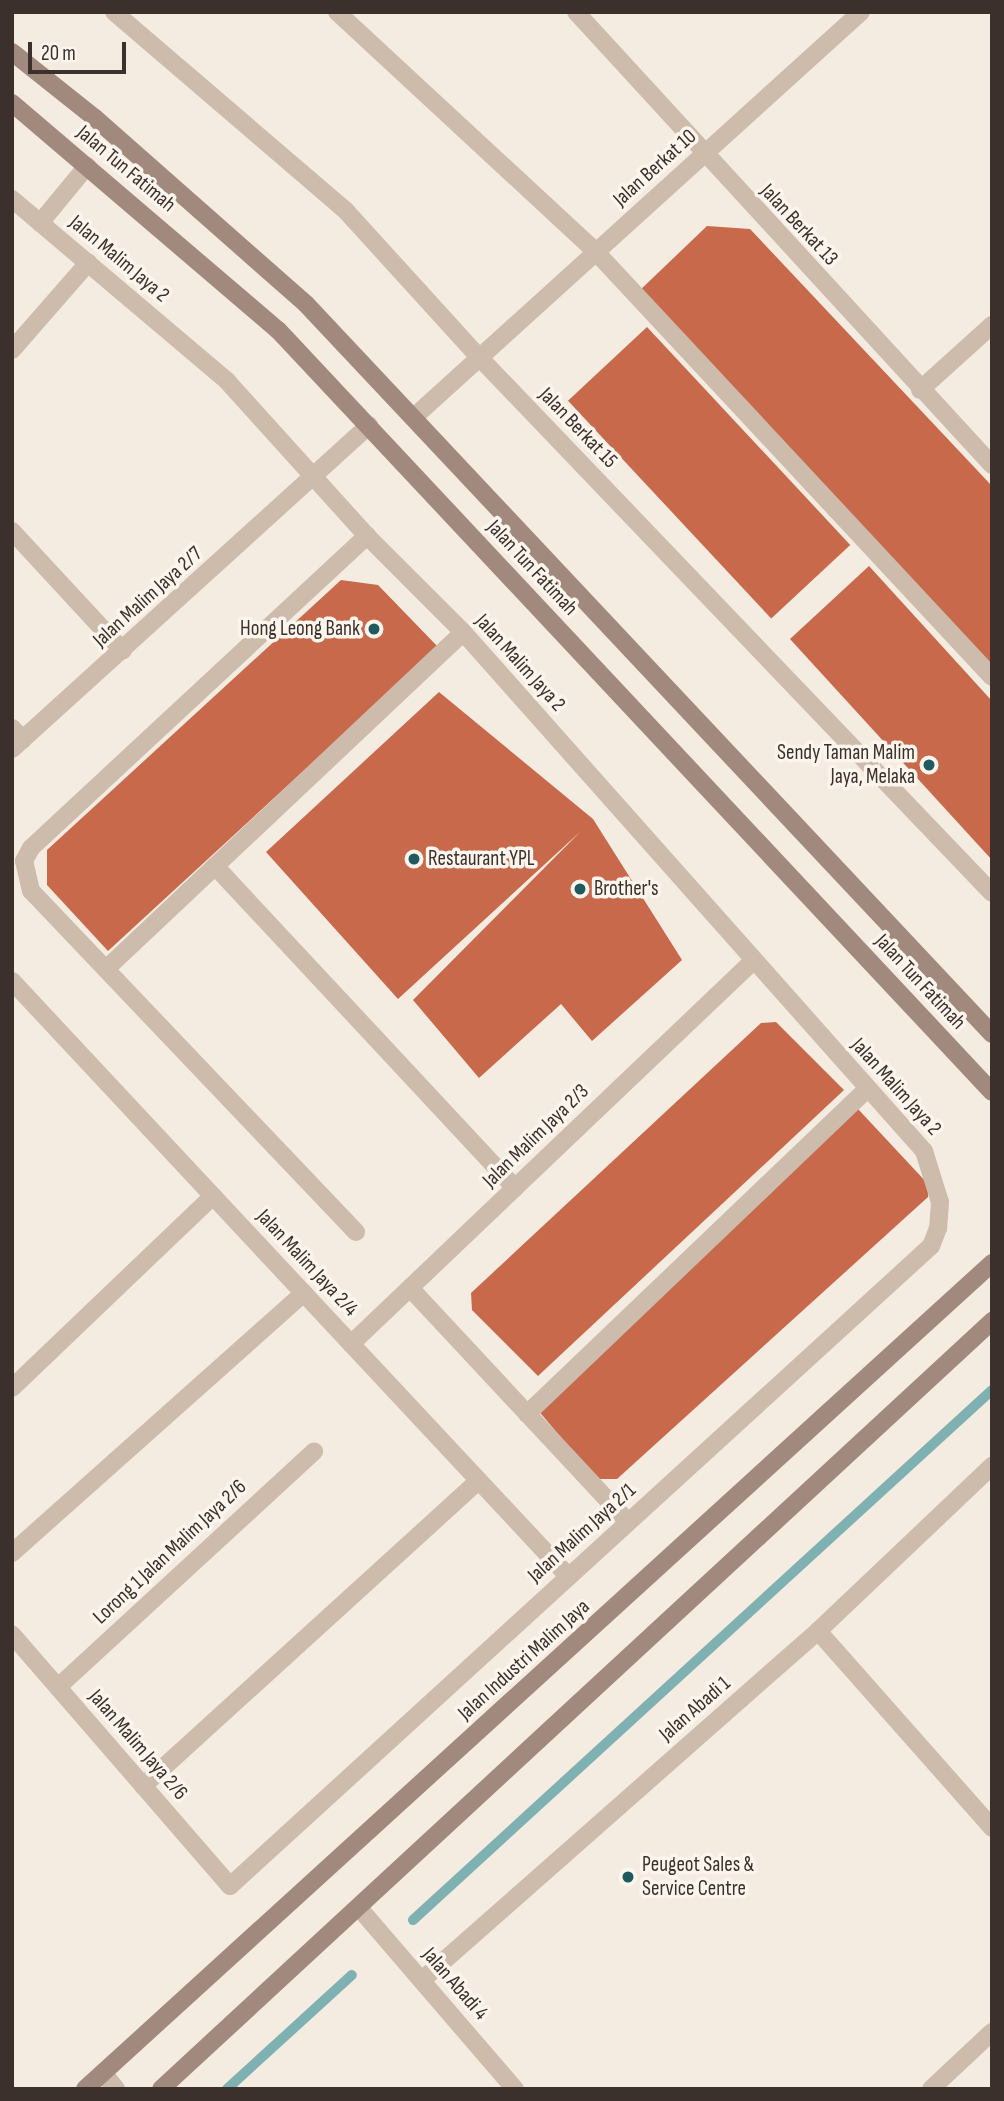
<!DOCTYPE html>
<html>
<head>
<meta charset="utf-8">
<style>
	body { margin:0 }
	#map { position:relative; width:1004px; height:2101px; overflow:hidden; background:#f4ebe1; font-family:"Sofia Sans Condensed",sans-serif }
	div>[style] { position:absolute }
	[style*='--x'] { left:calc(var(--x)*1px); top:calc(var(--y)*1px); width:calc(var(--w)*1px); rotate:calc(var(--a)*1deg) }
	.stream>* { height:10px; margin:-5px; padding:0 5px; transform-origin:5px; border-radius:5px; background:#7fb0b2 }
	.building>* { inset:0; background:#c8694b; transform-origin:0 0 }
	.lane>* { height:18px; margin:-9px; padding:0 9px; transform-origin:9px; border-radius:9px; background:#cdbbac }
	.street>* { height:18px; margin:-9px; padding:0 9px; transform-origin:9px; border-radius:9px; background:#cdbbac }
	.secondary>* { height:18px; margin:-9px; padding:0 9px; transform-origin:9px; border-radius:9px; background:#a18a7d }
	.dots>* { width:19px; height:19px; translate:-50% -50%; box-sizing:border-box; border:4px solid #fbf5ee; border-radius:50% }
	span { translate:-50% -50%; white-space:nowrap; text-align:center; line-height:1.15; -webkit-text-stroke:7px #fbf5ee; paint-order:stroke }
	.street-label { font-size:21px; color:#3b302b }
	.poi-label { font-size:21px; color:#3b302b }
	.right { translate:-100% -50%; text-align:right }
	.left { translate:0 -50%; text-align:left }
	.frame { position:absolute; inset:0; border:14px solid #3b302b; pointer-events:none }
	.scale { position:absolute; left:28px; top:42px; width:98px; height:32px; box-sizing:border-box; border:4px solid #3b302b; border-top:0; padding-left:9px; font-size:21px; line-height:24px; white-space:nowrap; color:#3b302b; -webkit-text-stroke:5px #fbf5ee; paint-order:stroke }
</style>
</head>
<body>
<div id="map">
	<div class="stream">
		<i style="--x:413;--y:1920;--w:785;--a:-42.47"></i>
		<i style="--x:227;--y:2089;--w:169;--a:-42.4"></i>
	</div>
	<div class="building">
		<i style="clip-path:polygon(707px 226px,750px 229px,992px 486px,992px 669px,637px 293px)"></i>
		<i style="left:647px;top:327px;width:298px;height:108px;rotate:47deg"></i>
		<i style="clip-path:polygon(869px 566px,992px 701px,992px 860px,790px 639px)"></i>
		<i style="clip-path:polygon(341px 580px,378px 585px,438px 647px,108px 951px,47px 885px,47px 850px)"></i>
		<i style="clip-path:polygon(439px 692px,593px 819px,682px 960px,592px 1041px,561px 1004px,479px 1078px,413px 1000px,581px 831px,398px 999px,266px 852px)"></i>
		<i style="clip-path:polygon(776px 1022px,844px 1090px,538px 1376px,472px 1310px,471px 1293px,761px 1023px)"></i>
		<i style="clip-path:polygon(858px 1109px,928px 1184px,928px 1197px,617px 1479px,596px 1479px,537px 1409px)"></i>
	</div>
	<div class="lane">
		<i style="--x:337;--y:12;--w:355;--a:42.8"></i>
		<i style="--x:597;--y:253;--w:579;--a:47.03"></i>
		<i style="--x:12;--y:728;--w:16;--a:47"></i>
		<i style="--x:215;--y:866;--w:440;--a:47"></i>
		<i style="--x:527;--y:1414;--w:470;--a:-43.7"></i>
		<i style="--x:12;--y:1553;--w:391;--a:-41.7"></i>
		<i style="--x:143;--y:1786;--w:454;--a:-42.3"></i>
	</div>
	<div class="street">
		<i style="--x:114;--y:12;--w:306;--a:40.6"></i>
		<i style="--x:346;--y:211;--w:196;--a:47.7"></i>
		<i style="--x:478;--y:356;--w:743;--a:46.25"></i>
		<i style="--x:576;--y:12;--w:615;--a:47.44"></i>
		<i style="--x:12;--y:199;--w:282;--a:40.2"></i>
		<i style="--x:227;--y:381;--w:209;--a:47.9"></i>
		<i style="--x:367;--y:536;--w:136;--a:45"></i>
		<i style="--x:463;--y:632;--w:694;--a:48.39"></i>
		<i style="--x:924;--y:1151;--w:53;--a:72.6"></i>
		<i style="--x:940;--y:1202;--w:26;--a:94"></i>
		<i style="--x:938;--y:1228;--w:19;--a:111"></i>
		<i style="--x:931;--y:1246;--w:949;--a:137.6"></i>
		<i style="--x:230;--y:1886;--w:333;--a:-130.9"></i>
		<i style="--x:40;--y:223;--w:74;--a:-50.5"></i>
		<i style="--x:12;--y:350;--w:116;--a:-48.9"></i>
		<i style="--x:920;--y:390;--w:97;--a:-42.1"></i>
		<i style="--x:414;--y:417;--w:603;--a:-42.18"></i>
		<i style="--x:12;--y:531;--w:163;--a:47.2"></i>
		<i style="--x:12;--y:749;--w:482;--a:-42.2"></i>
		<i style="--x:106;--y:969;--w:491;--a:-43.3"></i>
		<i style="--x:12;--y:981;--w:814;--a:46.94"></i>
		<i style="--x:356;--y:1232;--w:471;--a:-133.6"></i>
		<i style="--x:31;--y:891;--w:31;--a:-103"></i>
		<i style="--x:24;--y:861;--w:15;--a:-62"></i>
		<i style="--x:31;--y:848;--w:459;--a:-42.9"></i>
		<i style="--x:410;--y:1288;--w:320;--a:47"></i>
		<i style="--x:351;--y:1344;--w:554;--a:-43.61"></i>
		<i style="--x:12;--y:1388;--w:278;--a:-43.7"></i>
		<i style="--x:818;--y:1631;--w:263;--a:48.5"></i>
		<i style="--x:58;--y:1687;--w:348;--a:-42.6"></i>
		<i style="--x:360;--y:1909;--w:238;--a:49.3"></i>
		<i style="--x:422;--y:1980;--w:528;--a:-41.39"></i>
		<i style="--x:818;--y:1631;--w:240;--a:-43.5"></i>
		<i style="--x:104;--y:2074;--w:19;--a:51"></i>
		<i style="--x:931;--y:2089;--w:83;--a:-43.1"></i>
	</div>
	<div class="secondary">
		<i style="--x:12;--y:52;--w:106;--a:38.5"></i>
		<i style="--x:95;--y:118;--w:281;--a:41.4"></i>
		<i style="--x:306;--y:304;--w:1002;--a:46.78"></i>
		<i style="--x:12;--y:103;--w:350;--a:40.5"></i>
		<i style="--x:278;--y:330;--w:1044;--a:46.86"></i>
		<i style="--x:85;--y:2089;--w:1227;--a:-42.32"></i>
		<i style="--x:161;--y:2089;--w:1132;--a:-42.74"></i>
	</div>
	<div class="dots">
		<i style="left:374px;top:629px;background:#1f5a5e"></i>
		<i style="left:929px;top:765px;background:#1f5a5e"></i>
		<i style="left:414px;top:859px;background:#1f5a5e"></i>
		<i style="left:580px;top:889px;background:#1f5a5e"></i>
		<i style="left:628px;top:1877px;background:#1f5a5e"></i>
	</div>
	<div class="street-label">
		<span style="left:655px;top:168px;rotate:-42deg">Jalan Berkat 10</span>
		<span style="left:126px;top:169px;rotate:40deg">Jalan Tun Fatimah</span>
		<span style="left:799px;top:225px;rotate:47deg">Jalan Berkat 13</span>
		<span style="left:119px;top:259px;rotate:40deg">Jalan Malim Jaya 2</span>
		<span style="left:578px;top:428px;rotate:46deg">Jalan Berkat 15</span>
		<span style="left:532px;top:568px;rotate:47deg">Jalan Tun Fatimah</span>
		<span style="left:148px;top:597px;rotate:-42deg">Jalan Malim Jaya 2/7</span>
		<span style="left:520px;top:663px;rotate:48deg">Jalan Malim Jaya 2</span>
		<span style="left:920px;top:982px;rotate:47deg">Jalan Tun Fatimah</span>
		<span style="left:896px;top:1087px;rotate:48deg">Jalan Malim Jaya 2</span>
		<span style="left:536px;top:1136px;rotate:-44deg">Jalan Malim Jaya 2/3</span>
		<span style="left:307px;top:1263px;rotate:47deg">Jalan Malim Jaya 2/4</span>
		<span style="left:582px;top:1533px;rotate:-42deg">Jalan Malim Jaya 2/1</span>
		<span style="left:170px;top:1552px;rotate:-43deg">Lorong 1 Jalan Malim Jaya 2/6</span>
		<span style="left:524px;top:1660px;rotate:-42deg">Jalan Industri Malim Jaya</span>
		<span style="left:695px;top:1709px;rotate:-41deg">Jalan Abadi 1</span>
		<span style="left:138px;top:1745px;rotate:49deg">Jalan Malim Jaya 2/6</span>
		<span style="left:455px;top:1984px;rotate:49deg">Jalan Abadi 4</span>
	</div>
	<div class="poi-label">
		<span class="right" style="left:360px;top:629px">Hong Leong Bank</span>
		<span class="right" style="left:915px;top:765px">Sendy Taman Malim<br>Jaya, Melaka</span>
		<span class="left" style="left:428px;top:859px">Restaurant YPL</span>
		<span class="left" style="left:594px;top:889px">Brother's</span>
		<span class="left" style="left:642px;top:1877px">Peugeot Sales &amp;<br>Service Centre</span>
	</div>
	<div class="frame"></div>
	<div class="scale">20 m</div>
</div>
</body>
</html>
